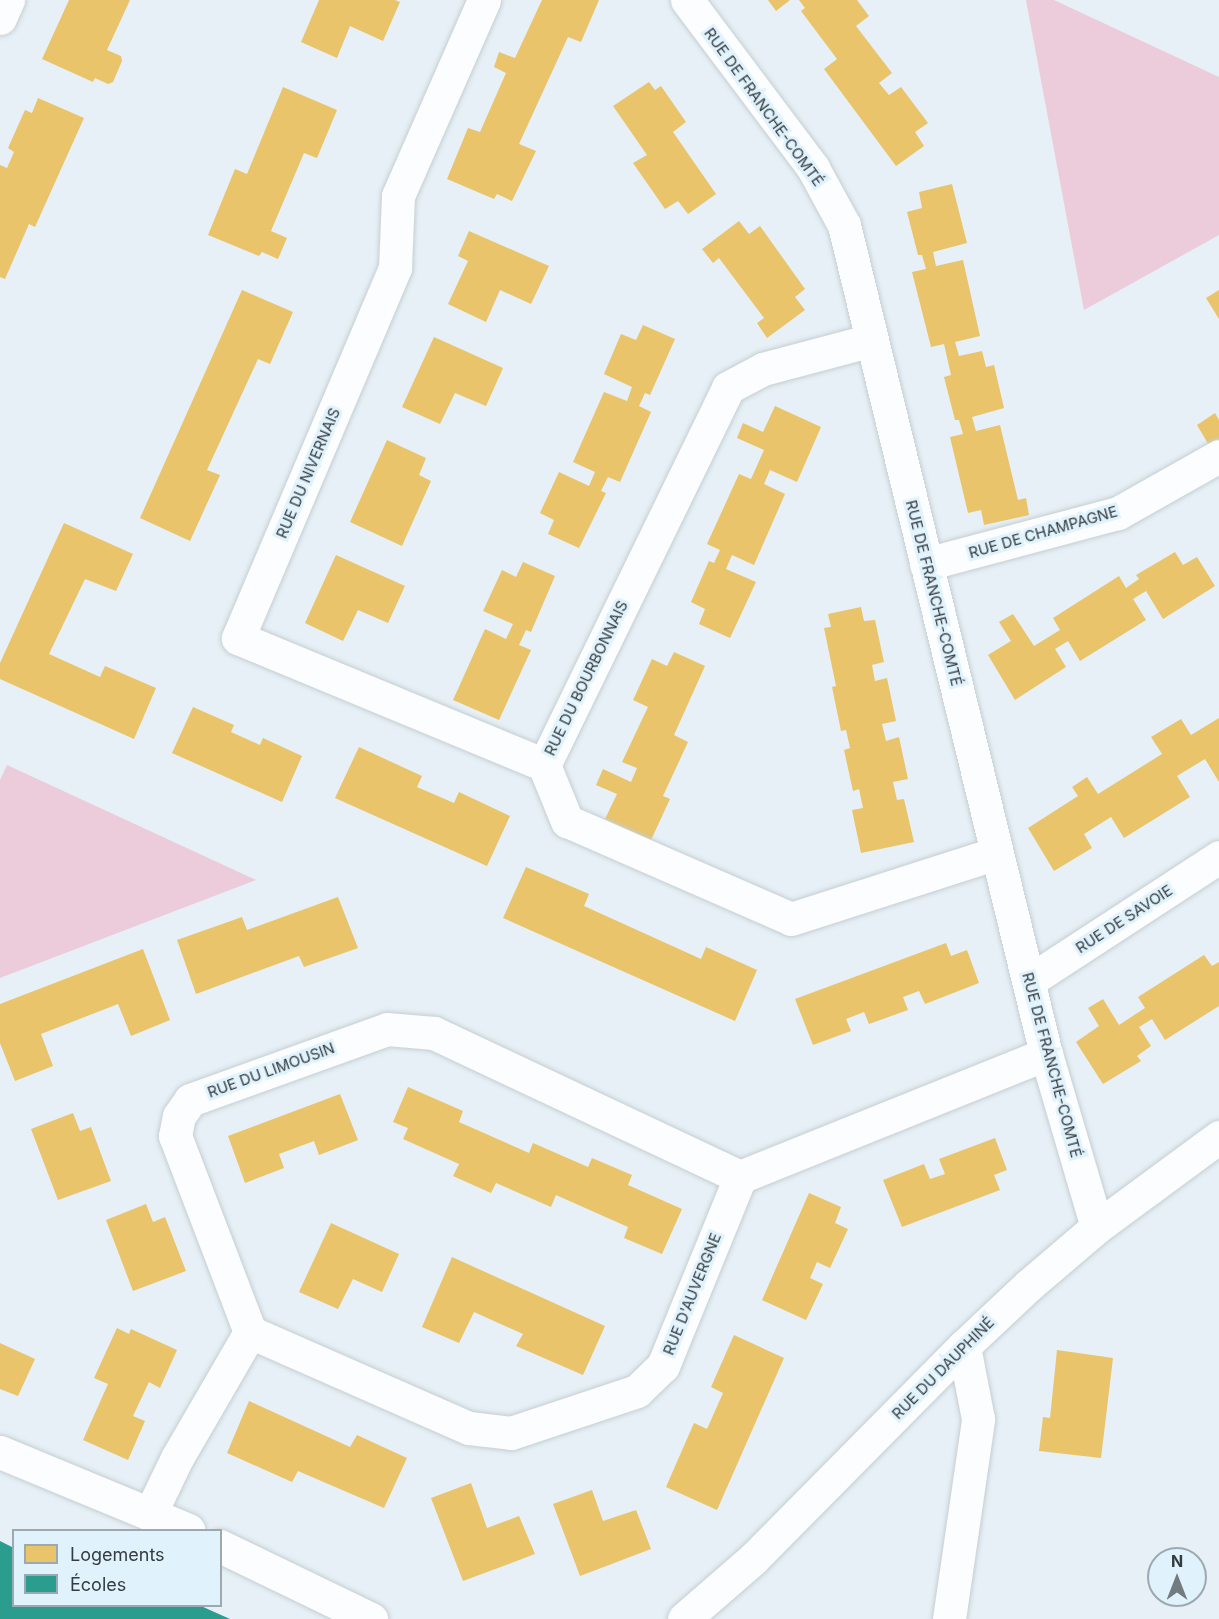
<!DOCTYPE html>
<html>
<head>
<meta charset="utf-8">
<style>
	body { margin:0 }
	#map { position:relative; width:1219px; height:1619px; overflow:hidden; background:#e6f0f6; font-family:Inter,sans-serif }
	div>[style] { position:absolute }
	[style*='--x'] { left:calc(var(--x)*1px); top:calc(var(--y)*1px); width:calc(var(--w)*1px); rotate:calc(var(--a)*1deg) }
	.green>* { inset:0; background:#ecccdb }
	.homes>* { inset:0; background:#e9c46a }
	.schools>* { inset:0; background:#2a9d8f }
	.roads { filter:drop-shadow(0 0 2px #c6ced2) drop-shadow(0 0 2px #c6ced2) }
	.street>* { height:33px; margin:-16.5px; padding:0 16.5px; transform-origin:16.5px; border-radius:16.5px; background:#fbfdfe }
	span { translate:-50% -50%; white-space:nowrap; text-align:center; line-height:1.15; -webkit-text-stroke:6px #e0f2fc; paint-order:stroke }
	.street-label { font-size:15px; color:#353c40 }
	.legend { position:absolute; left:12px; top:1529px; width:210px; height:78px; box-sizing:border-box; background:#e0f2fc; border:2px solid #9ca9b1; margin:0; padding:8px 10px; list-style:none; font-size:18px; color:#353c40 }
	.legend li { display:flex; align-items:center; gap:12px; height:30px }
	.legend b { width:30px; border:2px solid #9ca9b1 }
	.north { position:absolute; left:1147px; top:1547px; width:60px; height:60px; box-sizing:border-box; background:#e0f2fc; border:2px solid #9ca9b1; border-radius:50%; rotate:0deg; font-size:16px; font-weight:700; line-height:24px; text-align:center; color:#353c40 }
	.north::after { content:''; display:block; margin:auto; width:21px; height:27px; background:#737b80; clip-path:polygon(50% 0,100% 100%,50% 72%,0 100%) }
</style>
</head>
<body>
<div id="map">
	<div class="green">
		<i style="clip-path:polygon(1026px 0,1054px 0,1219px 77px,1219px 235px,1084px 310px)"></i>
		<i style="clip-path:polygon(7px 765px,256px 880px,0 978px,0 780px)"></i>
	</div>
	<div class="homes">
		<i style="clip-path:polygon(69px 0,130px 0,107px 50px,121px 56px,122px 61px,113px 82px,108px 84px,95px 78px,93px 82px,42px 59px)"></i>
		<i style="clip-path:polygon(319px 0,395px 0,400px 2px,383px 41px,350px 26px,337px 58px,301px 42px)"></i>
		<i style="clip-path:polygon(542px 0,599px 0,581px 42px,568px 37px,519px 144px,536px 151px,512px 201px,497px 194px,494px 199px,447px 179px,468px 128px,480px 132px,506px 73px,494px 67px,499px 52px,515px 58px)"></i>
		<i style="clip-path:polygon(768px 0,790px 0,776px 11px)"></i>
		<i style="clip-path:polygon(799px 0,857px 0,869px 16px,856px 26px,892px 73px,879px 83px,889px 95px,901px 87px,928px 123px,915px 132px,924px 146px,896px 166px,824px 69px,837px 59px,801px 11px,805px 8px)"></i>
		<i style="clip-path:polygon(649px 82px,655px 90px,661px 86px,686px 122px,673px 132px,716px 194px,688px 214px,678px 201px,665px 209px,633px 163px,647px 155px,613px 106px)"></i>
		<i style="clip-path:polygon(283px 87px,337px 110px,317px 158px,304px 153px,271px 231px,287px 238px,278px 259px,262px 252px,259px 256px,208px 235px,235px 169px,247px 174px)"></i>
		<i style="clip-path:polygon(38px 98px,84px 118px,35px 227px,29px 224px,5px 279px,0 277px,0 165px,7px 168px,14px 152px,8px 148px,25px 110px,32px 113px)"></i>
		<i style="clip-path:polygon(952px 184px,967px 243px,933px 252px,936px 266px,963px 260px,980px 336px,955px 342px,959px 356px,982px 351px,986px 367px,994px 365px,1004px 408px,972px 417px,976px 431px,1000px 425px,1018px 500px,1026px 498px,1029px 515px,984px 525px,981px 510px,968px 513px,950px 437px,963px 434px,959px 420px,955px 420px,944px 377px,951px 375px,944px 344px,931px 347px,912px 272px,926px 269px,922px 255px,918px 255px,907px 212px,922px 208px,919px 192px)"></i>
		<i style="clip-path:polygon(739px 221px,749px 234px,760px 226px,805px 289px,795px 297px,805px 310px,767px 338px,757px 323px,764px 318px,719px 258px,713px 263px,702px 249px)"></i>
		<i style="clip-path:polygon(469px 231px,549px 266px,531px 304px,500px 290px,486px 322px,448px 304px,468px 261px,458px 256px)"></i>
		<i style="clip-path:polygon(242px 290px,293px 312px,270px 364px,258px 359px,207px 470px,220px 475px,190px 541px,140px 518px)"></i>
		<i style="clip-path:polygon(1219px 290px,1219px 319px,1206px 298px)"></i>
		<i style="clip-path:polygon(643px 325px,675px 339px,650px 395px,645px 393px,639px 406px,651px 412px,620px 482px,608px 477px,601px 491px,606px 493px,579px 548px,548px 534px,554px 520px,540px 513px,559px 472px,589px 486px,595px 472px,573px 462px,604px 392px,627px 401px,632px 387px,604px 374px,621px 334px,636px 340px)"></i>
		<i style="clip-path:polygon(434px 337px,503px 368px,486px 406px,455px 393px,440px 424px,402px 407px)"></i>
		<i style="clip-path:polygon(775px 406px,821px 427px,797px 482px,770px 470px,764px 484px,785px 494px,754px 565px,732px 555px,726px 569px,756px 582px,730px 638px,699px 624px,705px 609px,691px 602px,709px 561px,714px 563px,720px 550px,707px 544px,739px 474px,751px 479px,764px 450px,737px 438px,743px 423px,763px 432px)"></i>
		<i style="clip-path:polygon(1215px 413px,1219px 420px,1219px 442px,1210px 447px,1197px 425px)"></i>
		<i style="clip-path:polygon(387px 440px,426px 458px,419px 475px,431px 481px,402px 546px,350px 522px)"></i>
		<i style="clip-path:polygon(64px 523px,133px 554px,116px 591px,85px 579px,49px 654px,100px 677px,105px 666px,156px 688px,134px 739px,0 679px,0 663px)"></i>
		<i style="clip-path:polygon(1175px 552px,1183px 565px,1197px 557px,1215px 586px,1163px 619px,1146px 591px,1133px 599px,1146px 620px,1080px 661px,1068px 641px,1055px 649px,1066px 667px,1015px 700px,988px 655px,1011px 641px,999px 622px,1013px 614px,1034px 646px,1060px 630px,1053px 618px,1119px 576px,1126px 588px,1139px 579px,1136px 575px)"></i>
		<i style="clip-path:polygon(336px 555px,405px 586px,388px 623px,358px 610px,343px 641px,305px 623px)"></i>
		<i style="clip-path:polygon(523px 562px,555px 576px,531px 632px,526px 630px,519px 645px,531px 650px,499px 720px,453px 700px,485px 629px,506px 639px,513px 624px,483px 611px,502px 570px,516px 577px)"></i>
		<i style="clip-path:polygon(861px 607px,864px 621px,875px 620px,884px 662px,872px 665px,875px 681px,887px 678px,896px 721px,882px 724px,886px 741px,899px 737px,908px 779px,893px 782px,897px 800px,904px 799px,914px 842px,861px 853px,852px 810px,863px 808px,859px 789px,853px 791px,844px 750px,850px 748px,846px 730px,841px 731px,832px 687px,836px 686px,824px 628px,831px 627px,828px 614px)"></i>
		<i style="clip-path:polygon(674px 652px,705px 666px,674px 735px,688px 742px,663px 796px,670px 799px,651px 840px,605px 819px,617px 794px,596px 785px,603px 769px,631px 782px,637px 768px,622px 762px,648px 707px,633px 700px,652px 659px,667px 666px)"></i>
		<i style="clip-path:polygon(193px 707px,234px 725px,231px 732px,260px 745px,263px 738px,302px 756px,282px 802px,172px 753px)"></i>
		<i style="clip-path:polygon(1219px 718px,1219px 782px,1205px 759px,1177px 776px,1190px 797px,1124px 838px,1111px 817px,1084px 834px,1092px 848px,1054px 871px,1028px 828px,1078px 796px,1072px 787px,1087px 777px,1098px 794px,1162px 754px,1151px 737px,1181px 719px,1191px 735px)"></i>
		<i style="clip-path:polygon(359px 747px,422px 776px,417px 787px,454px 803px,459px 792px,510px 816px,487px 866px,335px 798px)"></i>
		<i style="clip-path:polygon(526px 867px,589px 894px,584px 906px,701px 959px,706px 947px,757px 970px,735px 1021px,503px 918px)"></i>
		<i style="clip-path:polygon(338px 897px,358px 948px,304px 967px,299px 956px,196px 994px,177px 940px,242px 917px,247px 930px)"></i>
		<i style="clip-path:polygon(946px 943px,951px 956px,967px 950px,979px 983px,925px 1004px,919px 991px,903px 997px,908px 1010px,869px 1024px,864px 1012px,846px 1019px,851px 1031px,813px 1045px,795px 999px)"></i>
		<i style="clip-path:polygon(143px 949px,170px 1020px,131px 1036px,118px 1004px,41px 1034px,53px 1066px,15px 1081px,0 1043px,0 1004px)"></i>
		<i style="clip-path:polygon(1204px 955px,1212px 966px,1219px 962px,1219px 1006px,1165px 1040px,1152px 1019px,1139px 1027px,1151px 1046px,1137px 1056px,1141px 1061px,1103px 1084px,1076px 1042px,1099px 1026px,1088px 1008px,1103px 999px,1119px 1025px,1145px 1008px,1138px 997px)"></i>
		<i style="clip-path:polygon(408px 1087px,463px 1111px,459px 1122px,529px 1153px,533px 1143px,588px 1167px,592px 1158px,632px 1175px,628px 1185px,682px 1209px,662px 1254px,624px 1238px,628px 1227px,556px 1195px,551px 1207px,496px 1183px,491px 1193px,453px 1176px,459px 1164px,403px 1139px,408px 1128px,393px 1122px)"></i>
		<i style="clip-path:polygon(340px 1094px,358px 1140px,319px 1155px,314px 1141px,279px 1154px,284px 1168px,245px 1183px,228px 1136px)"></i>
		<i style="clip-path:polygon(73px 1113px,80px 1131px,91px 1127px,111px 1181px,58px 1200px,31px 1129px)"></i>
		<i style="clip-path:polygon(995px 1138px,1007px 1170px,994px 1175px,1000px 1190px,902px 1227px,883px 1180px,924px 1164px,930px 1179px,945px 1174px,939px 1159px)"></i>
		<i style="clip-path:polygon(809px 1193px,841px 1207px,835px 1223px,848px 1229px,830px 1268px,817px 1262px,810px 1278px,823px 1284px,806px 1320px,762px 1300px)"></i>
		<i style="clip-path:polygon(146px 1204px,153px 1222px,165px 1217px,186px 1271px,133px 1291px,106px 1220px)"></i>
		<i style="clip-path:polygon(331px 1223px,399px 1254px,382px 1292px,353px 1279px,338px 1309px,299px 1292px)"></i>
		<i style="clip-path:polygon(452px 1257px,605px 1326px,583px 1375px,516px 1346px,523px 1334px,474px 1312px,459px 1343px,422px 1327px)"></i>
		<i style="clip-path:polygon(117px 1328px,129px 1334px,131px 1329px,177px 1350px,160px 1388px,149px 1382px,133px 1416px,145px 1421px,128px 1460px,83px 1440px,108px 1384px,94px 1378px)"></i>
		<i style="clip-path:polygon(734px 1335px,784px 1358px,717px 1510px,666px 1487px,694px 1423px,707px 1429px,723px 1393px,711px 1387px)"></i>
		<i style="clip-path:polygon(0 1343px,35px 1359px,18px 1396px,0 1389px)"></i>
		<i style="clip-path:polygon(1057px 1350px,1113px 1358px,1101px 1458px,1039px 1451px,1043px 1417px,1050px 1418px)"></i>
		<i style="clip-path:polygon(249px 1401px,350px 1447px,357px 1435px,407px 1458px,384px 1508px,298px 1471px,292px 1482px,227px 1453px)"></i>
		<i style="clip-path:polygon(471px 1483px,487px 1528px,519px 1516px,535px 1554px,463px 1581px,431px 1498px)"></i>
		<i style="clip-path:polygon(592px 1490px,603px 1521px,636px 1510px,651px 1549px,580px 1576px,553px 1504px)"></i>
	</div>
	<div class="schools">
		<i style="clip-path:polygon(0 1541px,14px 1548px,14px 1606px,201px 1606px,230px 1619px,0 1619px)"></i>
	</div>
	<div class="roads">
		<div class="street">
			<i style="--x:484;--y:0;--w:214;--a:113.7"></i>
			<i style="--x:398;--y:196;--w:72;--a:92.4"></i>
			<i style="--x:395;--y:268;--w:402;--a:113"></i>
			<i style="--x:238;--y:638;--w:331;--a:22.5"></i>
			<i style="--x:687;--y:0;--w:210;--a:53.1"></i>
			<i style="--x:813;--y:168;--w:65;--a:61.5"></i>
			<i style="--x:844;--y:225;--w:853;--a:76.31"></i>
			<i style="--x:1046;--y:1054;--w:180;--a:73.6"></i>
			<i style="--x:0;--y:18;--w:20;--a:-66"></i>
			<i style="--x:872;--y:340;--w:113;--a:165.1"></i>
			<i style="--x:763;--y:369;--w:40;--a:152"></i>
			<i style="--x:728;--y:388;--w:420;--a:116"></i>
			<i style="--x:544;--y:765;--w:61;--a:67.7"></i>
			<i style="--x:567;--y:821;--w:244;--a:23.6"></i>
			<i style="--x:791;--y:919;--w:216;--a:-17.8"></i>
			<i style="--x:926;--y:564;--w:199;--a:-14.9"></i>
			<i style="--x:1118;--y:513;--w:116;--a:-29.4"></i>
			<i style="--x:1029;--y:981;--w:227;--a:-33.1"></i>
			<i style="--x:250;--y:1332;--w:239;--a:23.7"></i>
			<i style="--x:469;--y:1428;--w:42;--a:6.8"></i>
			<i style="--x:511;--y:1433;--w:133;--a:-18.4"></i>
			<i style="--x:637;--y:1391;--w:36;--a:-44"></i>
			<i style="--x:663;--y:1366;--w:204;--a:-67.8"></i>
			<i style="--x:740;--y:1177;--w:330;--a:-21.9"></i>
			<i style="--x:0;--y:1452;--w:204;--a:22.5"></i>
			<i style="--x:150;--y:1514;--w:62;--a:-64.3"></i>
			<i style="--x:177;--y:1458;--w:146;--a:-59.9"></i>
			<i style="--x:250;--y:1332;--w:210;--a:-110.9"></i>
			<i style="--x:175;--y:1136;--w:20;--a:-79"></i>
			<i style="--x:179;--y:1116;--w:19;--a:-55"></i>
			<i style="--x:190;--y:1100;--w:209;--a:-19.8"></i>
			<i style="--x:387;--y:1029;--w:47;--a:4.9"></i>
			<i style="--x:434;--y:1033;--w:338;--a:25.2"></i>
			<i style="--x:220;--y:1546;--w:168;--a:25.8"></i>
			<i style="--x:684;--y:1619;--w:91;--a:-41"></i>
			<i style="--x:753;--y:1559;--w:300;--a:-45.3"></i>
			<i style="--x:964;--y:1346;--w:89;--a:-43.2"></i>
			<i style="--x:1029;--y:1285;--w:89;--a:-40.5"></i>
			<i style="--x:1097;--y:1227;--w:152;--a:-36.4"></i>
			<i style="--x:949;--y:1619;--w:202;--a:-81.7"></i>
			<i style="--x:978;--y:1419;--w:74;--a:-100.9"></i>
		</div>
	</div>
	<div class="street-label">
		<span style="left:764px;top:107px;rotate:54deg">RUE DE FRANCHE-COMTÉ</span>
		<span style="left:308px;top:473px;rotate:-67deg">RUE DU NIVERNAIS</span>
		<span style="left:1043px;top:532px;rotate:-16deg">RUE DE CHAMPAGNE</span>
		<span style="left:934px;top:593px;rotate:76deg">RUE DE FRANCHE-COMTÉ</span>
		<span style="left:586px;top:678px;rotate:-64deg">RUE DU BOURBONNAIS</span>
		<span style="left:1124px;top:919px;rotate:-33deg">RUE DE SAVOIE</span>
		<span style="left:1052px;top:1065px;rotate:75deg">RUE DE FRANCHE-COMTÉ</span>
		<span style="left:271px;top:1070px;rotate:-20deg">RUE DU LIMOUSIN</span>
		<span style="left:692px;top:1294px;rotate:-68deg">RUE D'AUVERGNE</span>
		<span style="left:943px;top:1368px;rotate:-45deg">RUE DU DAUPHINÉ</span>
	</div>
	<ul class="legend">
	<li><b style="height:16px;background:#e9c46a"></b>Logements</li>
	<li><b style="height:16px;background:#2a9d8f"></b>Écoles</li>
	</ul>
	<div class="north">N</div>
</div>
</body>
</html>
